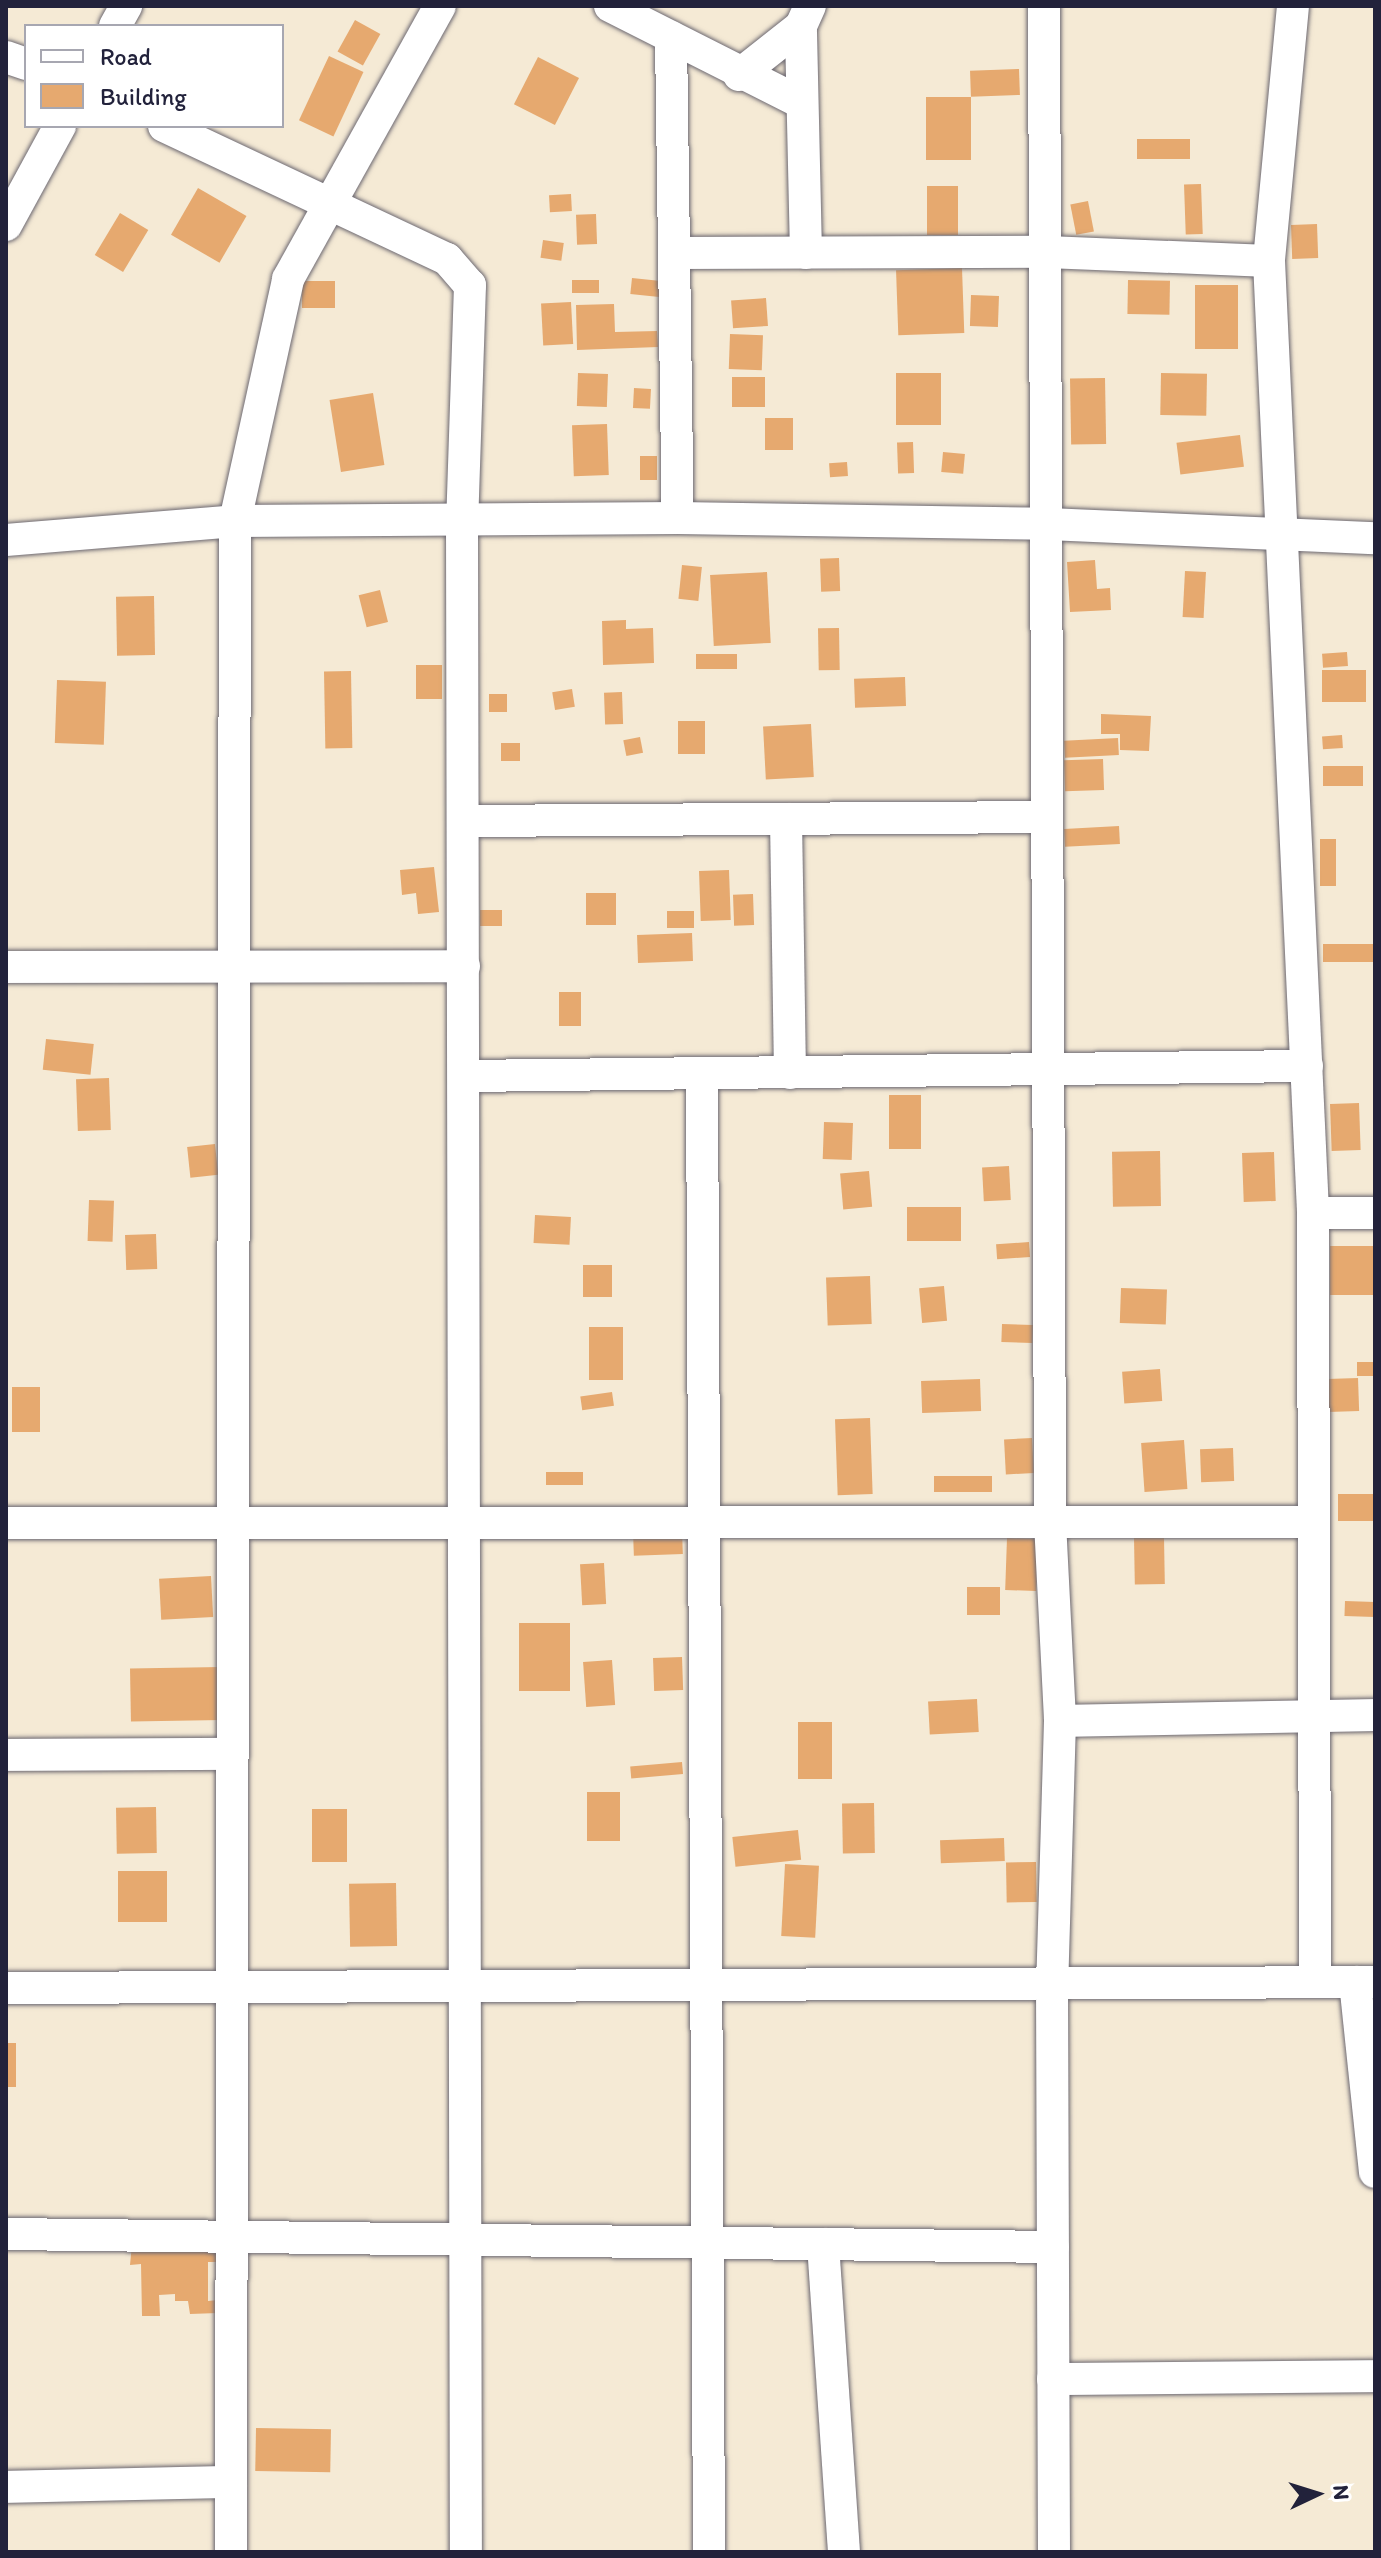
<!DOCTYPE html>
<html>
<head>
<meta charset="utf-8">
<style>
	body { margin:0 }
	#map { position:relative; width:1381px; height:2558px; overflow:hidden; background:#f5ead5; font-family:Itim,sans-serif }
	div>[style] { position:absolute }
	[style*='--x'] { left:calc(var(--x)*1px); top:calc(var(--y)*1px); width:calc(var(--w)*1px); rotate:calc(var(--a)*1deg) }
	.building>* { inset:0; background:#e6a96f; transform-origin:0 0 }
	.roads { filter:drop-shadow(0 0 2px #6c6871) drop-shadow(0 0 2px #6c6871) }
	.minor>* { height:32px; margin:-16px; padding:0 16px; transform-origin:16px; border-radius:16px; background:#fff }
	span { translate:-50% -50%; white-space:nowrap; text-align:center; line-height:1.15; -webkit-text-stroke:6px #fff; paint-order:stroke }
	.frame { position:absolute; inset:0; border:8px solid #22223b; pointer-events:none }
	.legend { position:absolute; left:24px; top:24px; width:260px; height:104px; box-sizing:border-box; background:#fff; border:2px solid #a7a7b1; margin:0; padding:10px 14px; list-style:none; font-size:24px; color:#22223b }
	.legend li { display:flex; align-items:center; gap:16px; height:40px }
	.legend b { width:40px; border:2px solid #a7a7b1 }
	.north { position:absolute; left:1277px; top:2454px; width:80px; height:80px; -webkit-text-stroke:6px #fff; paint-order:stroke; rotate:86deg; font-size:22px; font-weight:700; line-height:32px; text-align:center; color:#22223b }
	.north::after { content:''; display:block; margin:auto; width:28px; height:36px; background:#22223b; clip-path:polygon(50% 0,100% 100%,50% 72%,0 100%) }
</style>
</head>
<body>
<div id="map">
	<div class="building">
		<i style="left:355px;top:20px;width:29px;height:36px;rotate:29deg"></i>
		<i style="left:329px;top:56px;width:38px;height:71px;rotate:25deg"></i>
		<i style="left:538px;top:57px;width:46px;height:53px;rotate:27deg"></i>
		<i style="left:1019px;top:69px;width:26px;height:49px;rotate:88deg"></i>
		<i style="left:926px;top:97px;width:45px;height:63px"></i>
		<i style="left:1190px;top:139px;width:20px;height:53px;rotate:90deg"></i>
		<i style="left:1201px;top:184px;width:50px;height:17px;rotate:88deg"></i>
		<i style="left:927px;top:186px;width:31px;height:49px"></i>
		<i style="left:198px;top:188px;width:56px;height:54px;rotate:30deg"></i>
		<i style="left:571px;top:194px;width:17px;height:22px;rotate:87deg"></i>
		<i style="left:1088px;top:201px;width:31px;height:18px;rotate:79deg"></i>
		<i style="left:120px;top:213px;width:33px;height:49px;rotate:31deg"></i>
		<i style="left:596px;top:214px;width:30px;height:20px;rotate:88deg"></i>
		<i style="left:1317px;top:224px;width:34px;height:26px;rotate:88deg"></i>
		<i style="left:543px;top:240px;width:21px;height:18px;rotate:8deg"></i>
		<i style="left:962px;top:268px;width:65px;height:66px;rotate:88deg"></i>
		<i style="left:632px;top:278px;width:29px;height:16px;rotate:6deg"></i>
		<i style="left:572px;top:280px;width:27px;height:13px"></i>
		<i style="left:1128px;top:280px;width:42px;height:34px;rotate:1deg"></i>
		<i style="left:302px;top:281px;width:33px;height:27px"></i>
		<i style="left:1195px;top:285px;width:43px;height:64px"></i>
		<i style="left:971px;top:295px;width:28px;height:31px;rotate:2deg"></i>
		<i style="left:766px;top:298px;width:28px;height:35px;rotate:86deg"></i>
		<i style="left:571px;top:302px;width:42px;height:30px;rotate:87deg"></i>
		<i style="clip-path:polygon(614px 304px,615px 332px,657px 331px,658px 347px,577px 350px,576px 305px)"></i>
		<i style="left:730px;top:334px;width:33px;height:35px;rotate:2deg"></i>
		<i style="left:578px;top:373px;width:30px;height:33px;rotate:2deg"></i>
		<i style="left:896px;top:373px;width:45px;height:52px"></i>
		<i style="left:1161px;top:373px;width:46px;height:42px;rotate:1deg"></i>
		<i style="left:732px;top:377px;width:33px;height:30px"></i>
		<i style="left:1105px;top:378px;width:66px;height:35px;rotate:89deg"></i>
		<i style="left:634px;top:388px;width:17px;height:20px;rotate:3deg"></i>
		<i style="left:373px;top:393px;width:73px;height:44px;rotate:81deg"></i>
		<i style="left:765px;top:418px;width:28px;height:32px"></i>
		<i style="left:607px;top:424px;width:51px;height:35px;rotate:88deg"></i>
		<i style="left:1240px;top:435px;width:32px;height:64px;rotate:83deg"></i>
		<i style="left:913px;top:442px;width:31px;height:16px;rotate:88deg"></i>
		<i style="left:943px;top:452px;width:22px;height:20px;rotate:5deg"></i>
		<i style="left:640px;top:456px;width:17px;height:24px"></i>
		<i style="left:847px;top:462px;width:14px;height:18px;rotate:86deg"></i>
		<i style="left:839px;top:558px;width:33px;height:19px;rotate:88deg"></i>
		<i style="clip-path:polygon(1095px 560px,1097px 589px,1110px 588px,1111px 610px,1070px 612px,1067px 562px)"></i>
		<i style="left:682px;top:565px;width:20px;height:34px;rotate:6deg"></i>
		<i style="left:1185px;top:571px;width:21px;height:46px;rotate:3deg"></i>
		<i style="left:767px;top:572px;width:71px;height:57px;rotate:87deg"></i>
		<i style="left:380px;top:590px;width:33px;height:22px;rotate:76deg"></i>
		<i style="left:154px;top:596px;width:59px;height:38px;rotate:89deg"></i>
		<i style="clip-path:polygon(626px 620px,626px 629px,653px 628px,654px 663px,603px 665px,602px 621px)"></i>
		<i style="left:839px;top:628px;width:42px;height:21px;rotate:89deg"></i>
		<i style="left:1347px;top:652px;width:14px;height:25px;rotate:86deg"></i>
		<i style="left:737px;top:654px;width:15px;height:41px;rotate:90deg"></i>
		<i style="left:416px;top:665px;width:26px;height:34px"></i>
		<i style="left:1366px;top:670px;width:32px;height:44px;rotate:90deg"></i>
		<i style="left:351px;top:671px;width:77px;height:27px;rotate:89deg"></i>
		<i style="left:905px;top:677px;width:29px;height:51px;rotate:88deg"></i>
		<i style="left:57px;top:680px;width:49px;height:63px;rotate:2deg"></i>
		<i style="left:572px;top:689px;width:18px;height:20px;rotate:81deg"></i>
		<i style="left:622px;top:692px;width:32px;height:18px;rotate:88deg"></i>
		<i style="left:489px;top:694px;width:18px;height:18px"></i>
		<i style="clip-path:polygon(1101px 714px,1151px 716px,1149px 751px,1120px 750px,1120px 734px,1101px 734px)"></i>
		<i style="left:678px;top:721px;width:27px;height:33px"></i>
		<i style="left:811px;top:724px;width:53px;height:48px;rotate:87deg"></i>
		<i style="left:1342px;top:735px;width:13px;height:20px;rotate:86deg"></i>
		<i style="left:640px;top:737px;width:16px;height:17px;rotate:79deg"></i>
		<i style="left:1118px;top:738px;width:17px;height:54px;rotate:87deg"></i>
		<i style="left:501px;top:743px;width:19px;height:18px"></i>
		<i style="left:1103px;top:759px;width:31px;height:39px;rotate:88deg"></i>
		<i style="left:1363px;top:766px;width:20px;height:40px;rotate:90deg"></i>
		<i style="left:1119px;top:826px;width:18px;height:55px;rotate:87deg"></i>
		<i style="left:1320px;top:839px;width:16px;height:47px"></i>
		<i style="clip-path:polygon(434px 867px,439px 912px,418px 914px,416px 893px,402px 895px,400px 870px)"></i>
		<i style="left:729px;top:870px;width:50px;height:30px;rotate:88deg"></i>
		<i style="left:586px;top:893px;width:30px;height:32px"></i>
		<i style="left:753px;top:894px;width:31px;height:20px;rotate:88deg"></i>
		<i style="left:480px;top:910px;width:22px;height:16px"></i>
		<i style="left:667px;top:911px;width:27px;height:17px"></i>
		<i style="left:692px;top:933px;width:28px;height:55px;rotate:88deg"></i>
		<i style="left:1375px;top:944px;width:18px;height:52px;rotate:90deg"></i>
		<i style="left:559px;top:992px;width:22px;height:34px"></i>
		<i style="left:46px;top:1039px;width:48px;height:31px;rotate:6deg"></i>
		<i style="left:109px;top:1078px;width:52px;height:33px;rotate:88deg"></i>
		<i style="left:889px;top:1095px;width:32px;height:54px"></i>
		<i style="left:1359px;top:1103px;width:47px;height:29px;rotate:88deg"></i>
		<i style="left:824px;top:1122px;width:29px;height:37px;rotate:2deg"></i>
		<i style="left:215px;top:1144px;width:31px;height:28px;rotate:84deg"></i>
		<i style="left:1160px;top:1151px;width:55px;height:48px;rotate:89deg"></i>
		<i style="left:1274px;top:1152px;width:49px;height:32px;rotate:88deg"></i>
		<i style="left:1009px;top:1166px;width:34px;height:27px;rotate:87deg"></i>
		<i style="left:869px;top:1171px;width:36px;height:29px;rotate:85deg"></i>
		<i style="left:89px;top:1200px;width:25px;height:41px;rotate:2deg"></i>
		<i style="left:961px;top:1207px;width:34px;height:54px;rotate:90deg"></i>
		<i style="left:535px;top:1215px;width:36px;height:28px;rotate:3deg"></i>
		<i style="left:156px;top:1234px;width:35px;height:31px;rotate:88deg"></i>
		<i style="left:1029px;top:1242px;width:15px;height:33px;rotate:86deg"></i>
		<i style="left:1375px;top:1246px;width:49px;height:45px;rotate:90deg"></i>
		<i style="left:583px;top:1265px;width:29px;height:32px"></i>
		<i style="left:870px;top:1276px;width:48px;height:44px;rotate:88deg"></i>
		<i style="left:944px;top:1286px;width:35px;height:25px;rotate:85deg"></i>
		<i style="left:1121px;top:1288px;width:46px;height:35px;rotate:2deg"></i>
		<i style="left:1002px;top:1324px;width:31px;height:18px;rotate:2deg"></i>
		<i style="left:589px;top:1327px;width:34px;height:53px"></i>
		<i style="left:1357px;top:1362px;width:18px;height:14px"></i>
		<i style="left:1160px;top:1369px;width:32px;height:38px;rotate:86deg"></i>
		<i style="left:1358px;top:1378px;width:33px;height:31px;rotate:88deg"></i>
		<i style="left:980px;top:1379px;width:32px;height:59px;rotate:88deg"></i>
		<i style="left:12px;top:1387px;width:28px;height:45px"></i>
		<i style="left:612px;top:1392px;width:14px;height:32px;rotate:82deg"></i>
		<i style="left:870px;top:1418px;width:76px;height:35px;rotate:88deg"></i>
		<i style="left:1032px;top:1438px;width:35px;height:28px;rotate:87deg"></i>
		<i style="left:1184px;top:1440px;width:49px;height:43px;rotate:86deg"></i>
		<i style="left:1233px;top:1448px;width:33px;height:33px;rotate:88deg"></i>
		<i style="left:583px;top:1472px;width:13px;height:37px;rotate:90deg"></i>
		<i style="left:934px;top:1476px;width:58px;height:16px"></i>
		<i style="left:1375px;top:1494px;width:27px;height:37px;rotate:90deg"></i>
		<i style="left:682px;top:1530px;width:24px;height:49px;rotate:88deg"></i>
		<i style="left:1164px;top:1537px;width:47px;height:30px;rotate:89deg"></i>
		<i style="left:1007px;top:1538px;width:31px;height:52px;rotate:2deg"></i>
		<i style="left:604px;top:1563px;width:41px;height:24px;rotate:87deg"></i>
		<i style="left:211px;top:1576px;width:41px;height:52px;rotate:87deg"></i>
		<i style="left:967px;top:1587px;width:33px;height:28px"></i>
		<i style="left:1345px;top:1601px;width:30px;height:15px;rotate:2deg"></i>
		<i style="left:519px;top:1623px;width:51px;height:68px"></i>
		<i style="left:682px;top:1657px;width:33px;height:29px;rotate:88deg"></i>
		<i style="left:612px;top:1660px;width:45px;height:29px;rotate:86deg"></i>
		<i style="left:221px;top:1667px;width:53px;height:91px;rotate:89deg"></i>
		<i style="left:977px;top:1699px;width:33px;height:49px;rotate:87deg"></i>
		<i style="left:798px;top:1722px;width:34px;height:57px"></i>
		<i style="left:682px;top:1762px;width:12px;height:52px;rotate:85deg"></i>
		<i style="left:587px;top:1792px;width:33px;height:49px"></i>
		<i style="left:874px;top:1803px;width:50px;height:32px;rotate:89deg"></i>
		<i style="left:156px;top:1807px;width:46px;height:40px;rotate:89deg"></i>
		<i style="left:312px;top:1809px;width:35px;height:53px"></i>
		<i style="left:798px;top:1830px;width:30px;height:66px;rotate:84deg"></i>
		<i style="left:1004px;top:1838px;width:23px;height:64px;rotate:88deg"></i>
		<i style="left:1036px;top:1862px;width:40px;height:30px;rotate:89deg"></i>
		<i style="left:785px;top:1864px;width:34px;height:72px;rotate:3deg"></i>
		<i style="left:167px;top:1871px;width:51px;height:49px;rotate:90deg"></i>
		<i style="left:396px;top:1883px;width:63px;height:47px;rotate:89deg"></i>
		<i style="left:6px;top:2043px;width:10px;height:44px"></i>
		<i style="clip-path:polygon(132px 2244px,217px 2244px,218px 2262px,208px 2262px,208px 2301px,218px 2300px,218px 2313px,190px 2314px,188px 2301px,175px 2301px,175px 2294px,159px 2295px,160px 2316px,142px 2316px,141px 2264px,130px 2265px)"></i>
		<i style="left:256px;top:2428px;width:75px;height:43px;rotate:1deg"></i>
	</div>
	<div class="roads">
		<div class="minor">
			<i style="--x:610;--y:6;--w:215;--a:26.8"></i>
			<i style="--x:1044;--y:6;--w:1516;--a:89.77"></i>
			<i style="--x:1050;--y:1522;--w:199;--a:87.1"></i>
			<i style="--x:1060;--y:1721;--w:262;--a:91.7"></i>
			<i style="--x:1052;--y:1983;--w:569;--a:89.8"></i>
			<i style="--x:1293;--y:6;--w:256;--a:95.4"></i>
			<i style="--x:1269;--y:261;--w:953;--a:87.35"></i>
			<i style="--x:1313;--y:1213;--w:769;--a:89.85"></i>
			<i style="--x:115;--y:26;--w:23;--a:-61"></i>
			<i style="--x:671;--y:37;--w:481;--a:89.2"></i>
			<i style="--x:6;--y:57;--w:21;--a:19"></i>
			<i style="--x:739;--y:75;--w:79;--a:-38.3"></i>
			<i style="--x:164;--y:126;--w:313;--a:25.2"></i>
			<i style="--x:447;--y:259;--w:35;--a:49"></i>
			<i style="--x:470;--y:285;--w:237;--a:91.9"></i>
			<i style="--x:462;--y:522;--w:2030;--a:89.89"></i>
			<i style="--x:6;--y:225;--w:113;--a:-61.4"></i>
			<i style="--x:674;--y:253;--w:373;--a:-0.2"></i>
			<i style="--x:1047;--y:252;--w:222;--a:2.3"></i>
			<i style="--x:806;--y:253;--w:227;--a:-91.3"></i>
			<i style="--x:801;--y:26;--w:22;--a:-66"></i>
			<i style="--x:6;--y:540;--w:230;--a:-4.7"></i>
			<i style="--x:235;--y:521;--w:443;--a:-0.4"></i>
			<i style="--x:678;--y:518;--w:370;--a:0.9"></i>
			<i style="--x:1048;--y:524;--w:327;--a:2.5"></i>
			<i style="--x:786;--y:819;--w:254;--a:89.1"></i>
			<i style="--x:464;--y:821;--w:583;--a:-0.39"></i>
			<i style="--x:6;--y:967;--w:458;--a:-0.1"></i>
			<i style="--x:702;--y:1074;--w:1478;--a:89.73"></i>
			<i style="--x:464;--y:1076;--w:843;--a:-0.68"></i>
			<i style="--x:1313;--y:1213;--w:62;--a:0"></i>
			<i style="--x:6;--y:1523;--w:1308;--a:-0.04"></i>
			<i style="--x:1060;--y:1721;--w:315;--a:-1.1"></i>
			<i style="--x:6;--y:1755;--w:226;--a:-0.3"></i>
			<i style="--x:1355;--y:1982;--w:191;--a:84"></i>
			<i style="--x:6;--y:1988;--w:1369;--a:-0.25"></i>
			<i style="--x:6;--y:2234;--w:1047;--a:0.71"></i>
			<i style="--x:823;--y:2244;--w:309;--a:86.1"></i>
			<i style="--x:1053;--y:2379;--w:322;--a:-0.5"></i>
			<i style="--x:6;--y:2487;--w:225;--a:-1.3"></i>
			<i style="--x:231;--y:2552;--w:2031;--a:-89.89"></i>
			<i style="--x:235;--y:521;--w:248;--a:-77.6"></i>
			<i style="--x:288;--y:279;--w:312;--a:-60.9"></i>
		</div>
	</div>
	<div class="frame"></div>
	<ul class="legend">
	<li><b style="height:10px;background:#fff"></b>Road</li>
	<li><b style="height:22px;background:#e6a96f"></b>Building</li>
	</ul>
	<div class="north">N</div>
</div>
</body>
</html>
